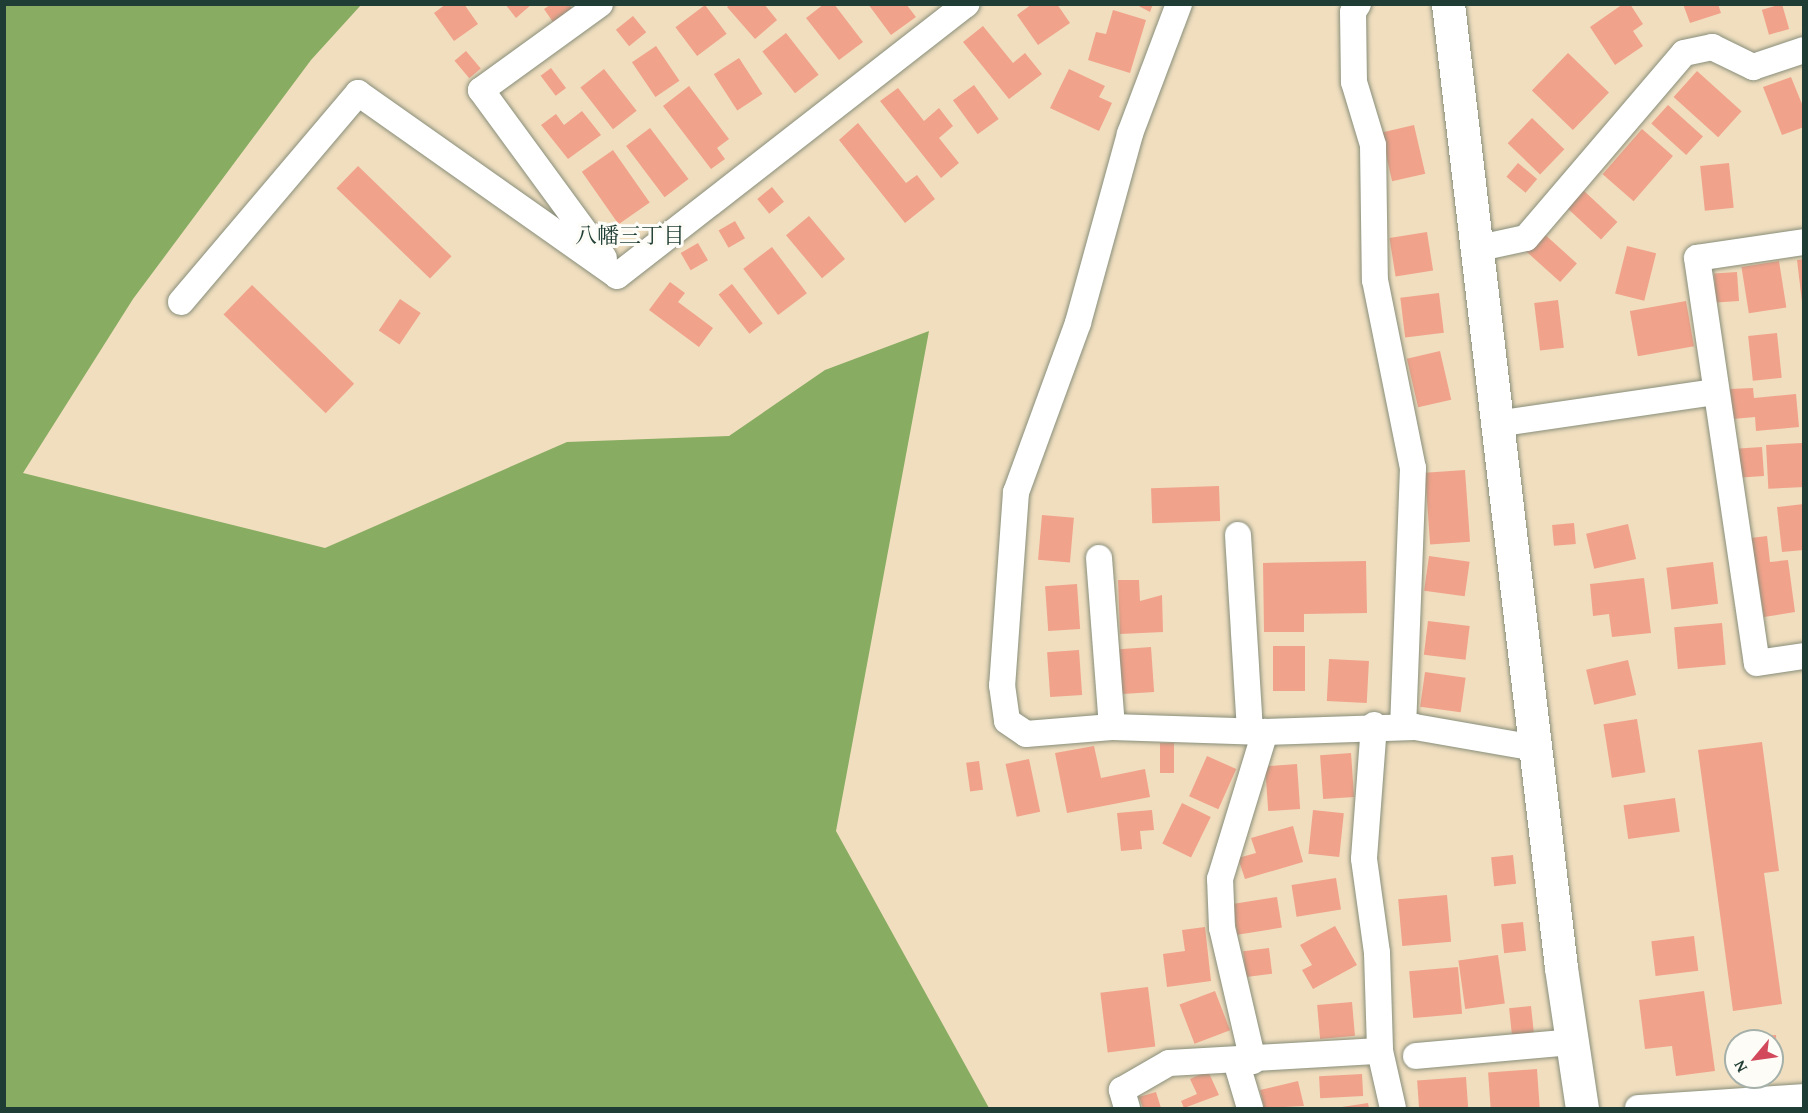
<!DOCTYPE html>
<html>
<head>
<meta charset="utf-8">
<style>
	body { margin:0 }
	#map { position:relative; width:1808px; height:1113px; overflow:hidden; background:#f0debf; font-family:"Gentium Book Plus","Noto Serif JP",serif }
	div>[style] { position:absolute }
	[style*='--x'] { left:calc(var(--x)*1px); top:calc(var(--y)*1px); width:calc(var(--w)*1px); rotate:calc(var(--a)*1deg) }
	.forest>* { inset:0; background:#88ac61 }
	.building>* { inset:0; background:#f1a28b; transform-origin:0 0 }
	.roads { filter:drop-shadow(0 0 2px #888e7a) drop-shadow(0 0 2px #888e7a) }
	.street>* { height:26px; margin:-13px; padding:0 13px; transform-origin:13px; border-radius:13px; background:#fff }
	.secondary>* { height:33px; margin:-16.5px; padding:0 16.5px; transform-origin:16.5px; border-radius:16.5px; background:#fff }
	span { translate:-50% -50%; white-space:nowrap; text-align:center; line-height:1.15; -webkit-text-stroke:6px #fdfcf7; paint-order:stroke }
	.neighbourhood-label { font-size:22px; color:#1f3d34 }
	.frame { position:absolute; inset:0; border:6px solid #1f3d34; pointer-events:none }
	.north { position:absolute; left:1724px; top:1029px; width:60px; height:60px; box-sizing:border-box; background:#fdfcf7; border:2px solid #a4b0a9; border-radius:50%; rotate:241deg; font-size:16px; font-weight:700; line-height:24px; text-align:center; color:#1f3d34 }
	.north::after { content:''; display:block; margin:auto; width:21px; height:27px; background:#d1495b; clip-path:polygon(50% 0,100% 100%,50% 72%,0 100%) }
</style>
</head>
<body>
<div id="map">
	<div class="forest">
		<i style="clip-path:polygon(5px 4px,361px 5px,311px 60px,133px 299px,23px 473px,325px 548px,567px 442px,729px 436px,825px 370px,929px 331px,836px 831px,989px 1108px,5px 1108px)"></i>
	</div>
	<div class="building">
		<i style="clip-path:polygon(446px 4px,464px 4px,478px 24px,454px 41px,434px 13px)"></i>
		<i style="clip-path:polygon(505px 4px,532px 4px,516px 18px)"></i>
		<i style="clip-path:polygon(731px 4px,764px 4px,777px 20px,755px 39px,727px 7px)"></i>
		<i style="clip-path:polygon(824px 4px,834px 4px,863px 42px,839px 60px,806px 18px)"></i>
		<i style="clip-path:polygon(868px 4px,906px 4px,916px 17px,891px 35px)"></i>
		<i style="clip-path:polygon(1032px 4px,1057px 4px,1070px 23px,1038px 45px,1017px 15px)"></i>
		<i style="clip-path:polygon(1135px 4px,1153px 4px,1150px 12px)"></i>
		<i style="clip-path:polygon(1623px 4px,1630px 4px,1643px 24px,1633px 31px,1643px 46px,1615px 65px,1590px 27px)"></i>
		<i style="clip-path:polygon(1683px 4px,1718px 4px,1721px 13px,1690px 23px)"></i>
		<i style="left:1782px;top:4px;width:26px;height:21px;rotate:74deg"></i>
		<i style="clip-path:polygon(550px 5px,569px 5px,572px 8px,553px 22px,544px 9px)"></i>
		<i style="left:705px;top:5px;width:36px;height:37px;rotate:53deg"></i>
		<i style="clip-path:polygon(1113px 10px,1146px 20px,1130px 73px,1088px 60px,1096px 32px,1106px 34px)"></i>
		<i style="left:633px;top:16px;width:21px;height:22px;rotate:51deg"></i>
		<i style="clip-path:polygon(983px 26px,1013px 63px,1025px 53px,1042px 74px,1009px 99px,963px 42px)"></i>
		<i style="left:786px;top:33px;width:53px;height:30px;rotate:52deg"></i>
		<i style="left:656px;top:46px;width:42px;height:29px;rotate:56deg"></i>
		<i style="left:466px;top:51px;width:23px;height:15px;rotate:50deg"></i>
		<i style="left:1568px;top:53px;width:57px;height:52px;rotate:44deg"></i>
		<i style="left:739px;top:58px;width:43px;height:30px;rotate:57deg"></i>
		<i style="left:551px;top:68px;width:25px;height:13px;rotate:53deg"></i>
		<i style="left:604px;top:69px;width:53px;height:30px;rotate:52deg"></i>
		<i style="clip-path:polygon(1069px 69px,1105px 86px,1099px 97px,1112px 103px,1099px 131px,1050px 108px)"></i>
		<i style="left:1697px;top:71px;width:60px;height:35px;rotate:42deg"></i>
		<i style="clip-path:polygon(1791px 77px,1804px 109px,1804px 127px,1782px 135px,1763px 87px)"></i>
		<i style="left:974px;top:85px;width:42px;height:26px;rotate:54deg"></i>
		<i style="clip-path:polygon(689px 86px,729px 139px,717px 148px,725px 159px,711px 169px,663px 106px)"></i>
		<i style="clip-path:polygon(898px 88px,924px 121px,939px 108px,953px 126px,939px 138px,959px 163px,941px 178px,880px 101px)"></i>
		<i style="left:1668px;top:105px;width:47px;height:25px;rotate:42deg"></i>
		<i style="clip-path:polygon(582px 111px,601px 135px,568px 159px,541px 125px,556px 114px,564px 125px)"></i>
		<i style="left:1532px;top:118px;width:45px;height:35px;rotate:44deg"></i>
		<i style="clip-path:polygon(858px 123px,906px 183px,917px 175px,935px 199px,905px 223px,839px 140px)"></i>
		<i style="left:1414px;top:125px;width:50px;height:34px;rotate:77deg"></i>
		<i style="left:650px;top:128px;width:64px;height:30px;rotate:53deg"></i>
		<i style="left:1642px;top:129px;width:41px;height:60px;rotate:41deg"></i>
		<i style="left:613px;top:150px;width:64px;height:38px;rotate:55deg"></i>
		<i style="left:1518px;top:163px;width:25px;height:18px;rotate:40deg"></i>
		<i style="left:1729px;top:163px;width:45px;height:29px;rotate:84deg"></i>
		<i style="left:358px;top:166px;width:130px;height:31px;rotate:44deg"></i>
		<i style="left:772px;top:187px;width:19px;height:19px;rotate:51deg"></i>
		<i style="left:1583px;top:190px;width:47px;height:24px;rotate:43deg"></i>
		<i style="left:809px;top:216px;width:56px;height:30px;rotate:50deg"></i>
		<i style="left:735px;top:221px;width:20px;height:19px;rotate:60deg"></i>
		<i style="left:1427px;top:232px;width:39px;height:38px;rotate:81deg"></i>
		<i style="left:1542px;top:232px;width:47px;height:25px;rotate:42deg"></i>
		<i style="left:698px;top:243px;width:20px;height:20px;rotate:60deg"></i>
		<i style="left:1627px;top:246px;width:30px;height:49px;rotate:14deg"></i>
		<i style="left:772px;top:247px;width:58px;height:36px;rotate:53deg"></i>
		<i style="clip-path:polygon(1804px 259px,1804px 302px,1802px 302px,1797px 260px)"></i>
		<i style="left:1779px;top:261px;width:47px;height:38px;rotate:81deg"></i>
		<i style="left:1737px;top:272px;width:29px;height:23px;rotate:86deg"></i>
		<i style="clip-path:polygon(670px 282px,685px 293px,678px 302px,713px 328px,699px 347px,649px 310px)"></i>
		<i style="left:732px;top:284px;width:50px;height:17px;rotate:52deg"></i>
		<i style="left:252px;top:285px;width:142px;height:41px;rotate:44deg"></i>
		<i style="left:1439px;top:293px;width:40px;height:39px;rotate:83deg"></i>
		<i style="left:400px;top:299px;width:25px;height:38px;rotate:34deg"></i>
		<i style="left:1558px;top:300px;width:48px;height:24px;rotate:83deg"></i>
		<i style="left:1686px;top:301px;width:46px;height:57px;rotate:80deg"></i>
		<i style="left:1777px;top:333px;width:45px;height:29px;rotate:84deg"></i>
		<i style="left:1440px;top:351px;width:50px;height:34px;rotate:77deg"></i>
		<i style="clip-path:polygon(1753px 388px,1754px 398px,1796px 394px,1799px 427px,1756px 431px,1755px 417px,1733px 419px,1730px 389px)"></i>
		<i style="left:1802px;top:443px;width:44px;height:36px;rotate:87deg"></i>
		<i style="left:1762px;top:447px;width:29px;height:23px;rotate:86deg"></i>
		<i style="left:1465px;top:470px;width:72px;height:40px;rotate:86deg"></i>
		<i style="left:1219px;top:486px;width:35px;height:68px;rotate:88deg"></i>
		<i style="clip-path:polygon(1804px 504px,1804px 550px,1782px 552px,1777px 507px)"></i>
		<i style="left:1042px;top:515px;width:32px;height:45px;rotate:5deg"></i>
		<i style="left:1574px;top:523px;width:21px;height:22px;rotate:85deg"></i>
		<i style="left:1628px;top:524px;width:36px;height:43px;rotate:77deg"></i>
		<i style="clip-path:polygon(1767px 536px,1770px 562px,1788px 560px,1795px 612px,1764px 617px,1751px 538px)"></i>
		<i style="left:1429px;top:556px;width:41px;height:35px;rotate:8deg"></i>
		<i style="clip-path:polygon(1366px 561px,1367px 613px,1304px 614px,1304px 632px,1264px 632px,1263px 563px)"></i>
		<i style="left:1713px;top:562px;width:42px;height:47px;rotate:83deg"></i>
		<i style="clip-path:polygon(1644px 578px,1651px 633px,1612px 637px,1609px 614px,1593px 616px,1590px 584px)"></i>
		<i style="clip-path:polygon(1118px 580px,1139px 580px,1140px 601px,1162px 595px,1163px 632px,1120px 634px)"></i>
		<i style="left:1077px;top:584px;width:45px;height:32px;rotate:86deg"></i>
		<i style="left:1428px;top:621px;width:42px;height:34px;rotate:7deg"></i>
		<i style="left:1722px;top:623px;width:42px;height:48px;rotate:85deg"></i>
		<i style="left:1305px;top:646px;width:45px;height:32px;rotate:90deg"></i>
		<i style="left:1151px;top:647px;width:45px;height:32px;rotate:86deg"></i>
		<i style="left:1079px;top:650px;width:45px;height:32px;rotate:86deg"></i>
		<i style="left:1329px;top:659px;width:40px;height:42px;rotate:3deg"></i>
		<i style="left:1628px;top:660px;width:36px;height:43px;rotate:77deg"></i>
		<i style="left:1425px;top:672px;width:41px;height:35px;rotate:8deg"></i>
		<i style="left:1637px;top:719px;width:54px;height:34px;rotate:81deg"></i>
		<i style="clip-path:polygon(1762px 742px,1779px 871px,1764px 873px,1782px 1004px,1733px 1011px,1698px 750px)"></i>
		<i style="left:1160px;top:743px;width:14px;height:30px"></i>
		<i style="clip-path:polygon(1094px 746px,1101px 778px,1145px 769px,1150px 797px,1067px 813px,1055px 753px)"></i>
		<i style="left:1351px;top:753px;width:44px;height:31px;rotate:86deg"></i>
		<i style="left:1207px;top:756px;width:32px;height:44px;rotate:24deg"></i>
		<i style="left:1029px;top:759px;width:54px;height:24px;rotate:78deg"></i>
		<i style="left:979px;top:761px;width:29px;height:13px;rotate:82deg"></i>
		<i style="left:1297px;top:764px;width:45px;height:32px;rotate:86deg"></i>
		<i style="left:1675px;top:798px;width:34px;height:52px;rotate:82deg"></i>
		<i style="left:1182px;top:803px;width:32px;height:45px;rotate:26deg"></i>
		<i style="clip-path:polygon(1152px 810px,1154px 830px,1140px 831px,1142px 849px,1121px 851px,1117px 813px)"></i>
		<i style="left:1313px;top:810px;width:31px;height:44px;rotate:6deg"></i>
		<i style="clip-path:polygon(1293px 826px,1303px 862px,1245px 879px,1238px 858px,1256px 853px,1251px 838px)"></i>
		<i style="left:1513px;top:855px;width:29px;height:22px;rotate:84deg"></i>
		<i style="left:1336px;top:878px;width:32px;height:45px;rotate:81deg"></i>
		<i style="left:1447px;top:895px;width:47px;height:49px;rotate:85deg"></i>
		<i style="left:1277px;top:897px;width:31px;height:45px;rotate:81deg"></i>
		<i style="left:1523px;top:922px;width:29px;height:22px;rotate:84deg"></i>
		<i style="clip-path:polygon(1335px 926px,1357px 965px,1313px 989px,1302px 970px,1312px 965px,1300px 945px)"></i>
		<i style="clip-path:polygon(1205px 927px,1211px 981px,1167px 987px,1163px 954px,1185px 951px,1182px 930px)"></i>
		<i style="left:1694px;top:936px;width:35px;height:43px;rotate:83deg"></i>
		<i style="left:1269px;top:948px;width:26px;height:26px;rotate:83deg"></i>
		<i style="left:1498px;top:955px;width:49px;height:40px;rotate:82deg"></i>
		<i style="left:1458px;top:967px;width:47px;height:49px;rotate:85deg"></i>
		<i style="left:1148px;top:987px;width:60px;height:48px;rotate:83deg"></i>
		<i style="left:1215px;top:991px;width:42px;height:38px;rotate:69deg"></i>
		<i style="clip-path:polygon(1704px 991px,1715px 1071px,1676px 1076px,1672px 1046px,1645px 1049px,1639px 1000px)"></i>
		<i style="left:1352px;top:1002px;width:34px;height:35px;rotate:85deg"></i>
		<i style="left:1531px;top:1006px;width:29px;height:22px;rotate:84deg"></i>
		<i style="clip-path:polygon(1776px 1035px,1777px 1072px,1772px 1072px,1772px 1041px,1736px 1041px,1734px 1067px,1733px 1037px)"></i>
		<i style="left:1537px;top:1069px;width:39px;height:49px;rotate:86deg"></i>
		<i style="clip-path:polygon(1208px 1071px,1219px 1095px,1184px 1108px,1181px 1101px,1197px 1094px,1190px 1079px)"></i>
		<i style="left:1362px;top:1074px;width:22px;height:43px;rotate:87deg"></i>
		<i style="left:1466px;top:1077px;width:31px;height:49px;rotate:86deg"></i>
		<i style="clip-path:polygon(1298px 1081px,1304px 1106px,1264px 1108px,1260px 1090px)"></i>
		<i style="clip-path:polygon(1156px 1092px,1161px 1108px,1143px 1108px,1139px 1097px)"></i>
		<i style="clip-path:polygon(1368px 1103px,1369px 1108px,1342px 1108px,1342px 1107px)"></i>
	</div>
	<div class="roads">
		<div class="street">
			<i style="--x:600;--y:4;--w:147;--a:144.1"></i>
			<i style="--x:481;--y:90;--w:208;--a:53.8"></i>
			<i style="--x:1179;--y:4;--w:139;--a:110.7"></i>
			<i style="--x:1130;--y:134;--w:196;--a:105.4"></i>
			<i style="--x:1078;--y:323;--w:180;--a:110.1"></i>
			<i style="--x:1016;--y:492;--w:194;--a:94.1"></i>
			<i style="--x:1002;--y:685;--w:36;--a:82"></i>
			<i style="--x:1007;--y:721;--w:23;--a:34"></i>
			<i style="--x:1026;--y:734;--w:86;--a:-4.7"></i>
			<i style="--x:1112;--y:727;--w:153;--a:1.9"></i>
			<i style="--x:1265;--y:732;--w:150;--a:-1.9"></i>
			<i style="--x:1415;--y:727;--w:122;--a:9.9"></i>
			<i style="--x:1358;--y:4;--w:9;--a:122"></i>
			<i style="--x:1353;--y:12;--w:70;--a:89.2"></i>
			<i style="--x:1354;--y:82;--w:66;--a:73.2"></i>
			<i style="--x:1373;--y:145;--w:135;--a:89.2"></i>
			<i style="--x:1375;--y:280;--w:192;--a:78.6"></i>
			<i style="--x:1413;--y:468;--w:258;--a:92.2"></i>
			<i style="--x:1804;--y:242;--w:108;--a:171.5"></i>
			<i style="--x:1697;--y:258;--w:409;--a:81.6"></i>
			<i style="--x:1757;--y:663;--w:48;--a:-8.5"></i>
			<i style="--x:1475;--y:249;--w:52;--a:-12.2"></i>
			<i style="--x:1526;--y:238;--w:243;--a:-49.5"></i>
			<i style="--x:1684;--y:53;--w:29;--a:-12"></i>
			<i style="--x:1712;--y:47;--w:46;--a:26"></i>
			<i style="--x:1753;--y:67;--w:54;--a:-18.4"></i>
			<i style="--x:617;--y:276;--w:443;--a:-37.9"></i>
			<i style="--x:181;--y:302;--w:274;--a:-49.7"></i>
			<i style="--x:358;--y:93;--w:317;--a:35.2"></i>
			<i style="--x:1496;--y:424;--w:221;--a:-8.3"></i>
			<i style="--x:1238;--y:535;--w:196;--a:86.5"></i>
			<i style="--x:1099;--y:558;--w:169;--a:85.6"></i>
			<i style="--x:1374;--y:725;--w:134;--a:94.3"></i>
			<i style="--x:1364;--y:859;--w:95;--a:82.1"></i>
			<i style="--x:1377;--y:953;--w:98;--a:88.2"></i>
			<i style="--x:1380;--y:1051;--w:58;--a:77.2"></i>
			<i style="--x:1416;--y:1056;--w:157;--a:-5.1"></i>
			<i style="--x:1236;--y:1061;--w:49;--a:73.4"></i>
			<i style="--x:1253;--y:1061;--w:137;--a:-103.1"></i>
			<i style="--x:1222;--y:928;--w:49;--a:-92.3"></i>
			<i style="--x:1220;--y:879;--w:154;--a:-73"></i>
			<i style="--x:1127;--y:1108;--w:19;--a:-106"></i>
			<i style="--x:1122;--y:1090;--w:54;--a:-29.9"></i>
			<i style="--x:1169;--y:1063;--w:211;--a:-3.3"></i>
			<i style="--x:1638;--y:1108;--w:166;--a:-3.8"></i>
		</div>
		<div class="secondary">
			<i style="--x:1448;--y:4;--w:971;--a:83.31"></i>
			<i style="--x:1561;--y:968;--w:142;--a:81.5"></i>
		</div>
	</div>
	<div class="neighbourhood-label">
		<span style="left:630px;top:236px">八幡三丁目</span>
	</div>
	<div class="frame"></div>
	<div class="north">N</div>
</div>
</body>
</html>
